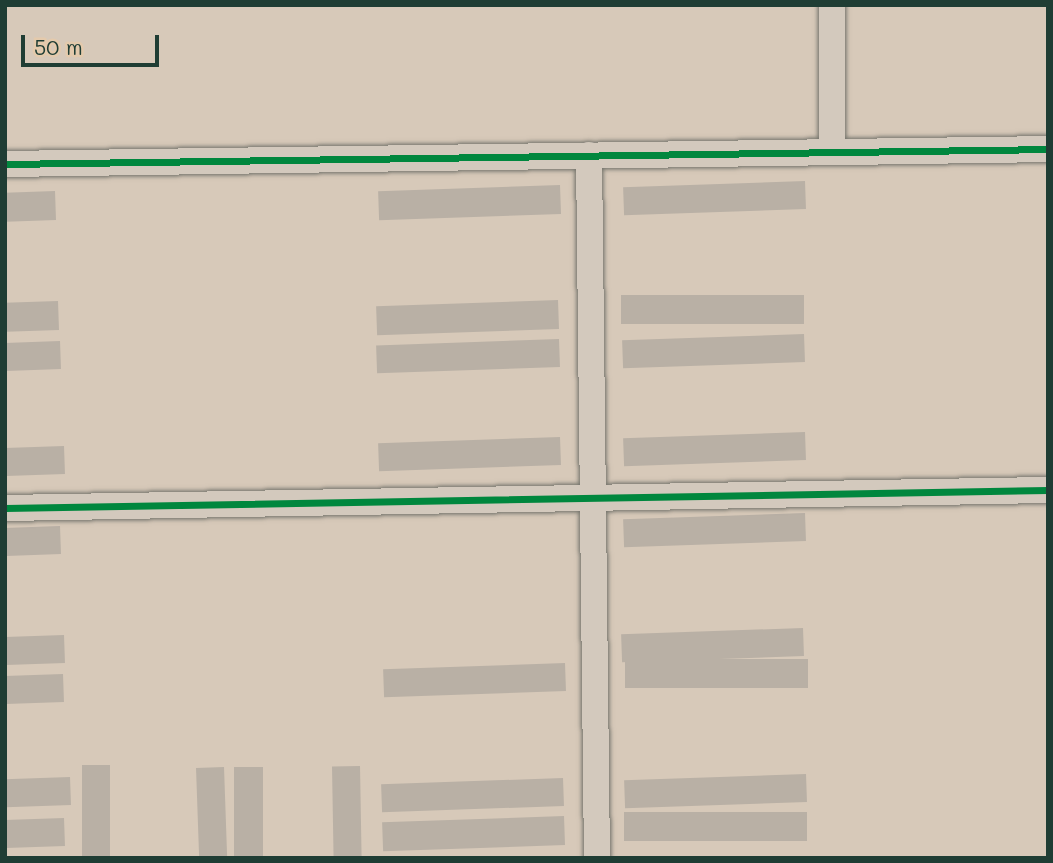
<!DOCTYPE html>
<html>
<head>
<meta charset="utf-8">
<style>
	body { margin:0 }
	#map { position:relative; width:1053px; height:863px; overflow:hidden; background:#d7c9b9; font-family:Mali,sans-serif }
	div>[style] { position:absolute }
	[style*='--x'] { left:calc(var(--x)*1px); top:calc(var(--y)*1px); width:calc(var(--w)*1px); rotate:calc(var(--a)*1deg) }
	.building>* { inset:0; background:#b9b0a5; transform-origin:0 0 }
	.roads { filter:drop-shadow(0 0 2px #77766e) drop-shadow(0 0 2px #77766e) }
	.minor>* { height:26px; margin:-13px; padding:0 13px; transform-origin:13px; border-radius:13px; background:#d3c9bd }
	.cycleway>* { height:7px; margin:-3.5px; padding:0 3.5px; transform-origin:3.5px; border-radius:3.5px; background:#00873e }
	span { translate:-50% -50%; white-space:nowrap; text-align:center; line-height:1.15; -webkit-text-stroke:7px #e4caac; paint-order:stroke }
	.frame { position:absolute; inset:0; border:7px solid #1f3d34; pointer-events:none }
	.scale { position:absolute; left:21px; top:35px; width:138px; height:32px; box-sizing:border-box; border:4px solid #1f3d34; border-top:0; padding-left:9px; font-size:21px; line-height:24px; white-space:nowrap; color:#1f3d34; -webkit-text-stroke:5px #e4caac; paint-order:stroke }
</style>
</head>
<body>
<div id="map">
	<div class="building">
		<i style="left:805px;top:181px;width:28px;height:182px;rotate:88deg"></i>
		<i style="left:560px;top:185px;width:29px;height:182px;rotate:88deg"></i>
		<i style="left:55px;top:191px;width:29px;height:50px;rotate:88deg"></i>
		<i style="left:804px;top:295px;width:29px;height:183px;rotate:90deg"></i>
		<i style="left:558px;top:300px;width:29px;height:182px;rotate:88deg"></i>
		<i style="left:58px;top:301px;width:29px;height:53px;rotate:88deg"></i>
		<i style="left:804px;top:334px;width:28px;height:182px;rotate:88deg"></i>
		<i style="left:559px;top:339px;width:28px;height:183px;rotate:88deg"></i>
		<i style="left:60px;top:341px;width:28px;height:55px;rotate:88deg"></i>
		<i style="left:805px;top:432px;width:28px;height:182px;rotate:88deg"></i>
		<i style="left:560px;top:437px;width:28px;height:182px;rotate:88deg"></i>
		<i style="left:64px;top:446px;width:28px;height:59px;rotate:88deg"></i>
		<i style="left:805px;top:513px;width:28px;height:182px;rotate:88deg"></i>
		<i style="left:60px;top:526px;width:28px;height:55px;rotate:88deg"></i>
		<i style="left:803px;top:628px;width:28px;height:182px;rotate:88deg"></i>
		<i style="left:64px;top:635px;width:28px;height:59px;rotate:88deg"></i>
		<i style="left:808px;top:659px;width:29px;height:183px;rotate:90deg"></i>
		<i style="left:565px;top:663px;width:28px;height:182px;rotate:88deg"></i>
		<i style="left:63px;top:674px;width:28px;height:58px;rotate:88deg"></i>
		<i style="left:82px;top:765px;width:28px;height:93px"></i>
		<i style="left:360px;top:766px;width:92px;height:28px;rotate:89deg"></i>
		<i style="left:224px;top:767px;width:91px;height:28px;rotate:88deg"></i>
		<i style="left:234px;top:767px;width:29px;height:91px"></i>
		<i style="left:806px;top:774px;width:28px;height:182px;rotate:88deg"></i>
		<i style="left:70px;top:777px;width:28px;height:65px;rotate:88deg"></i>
		<i style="left:563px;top:778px;width:28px;height:182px;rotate:88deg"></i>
		<i style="left:807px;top:812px;width:29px;height:183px;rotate:90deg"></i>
		<i style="left:564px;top:816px;width:29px;height:182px;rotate:88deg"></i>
		<i style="left:64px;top:818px;width:28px;height:59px;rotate:88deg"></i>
	</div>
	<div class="roads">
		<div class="minor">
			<i style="--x:832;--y:5;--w:147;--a:90"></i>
			<i style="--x:589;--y:155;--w:703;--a:89.35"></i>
			<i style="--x:5;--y:164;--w:1043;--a:-0.82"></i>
			<i style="--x:5;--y:508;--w:1043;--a:-0.99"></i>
		</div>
	</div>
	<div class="cycleway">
		<i style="--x:5;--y:164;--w:1043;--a:-0.82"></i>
		<i style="--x:5;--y:508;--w:1043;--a:-0.99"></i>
	</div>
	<div class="frame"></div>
	<div class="scale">50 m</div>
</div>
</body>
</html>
